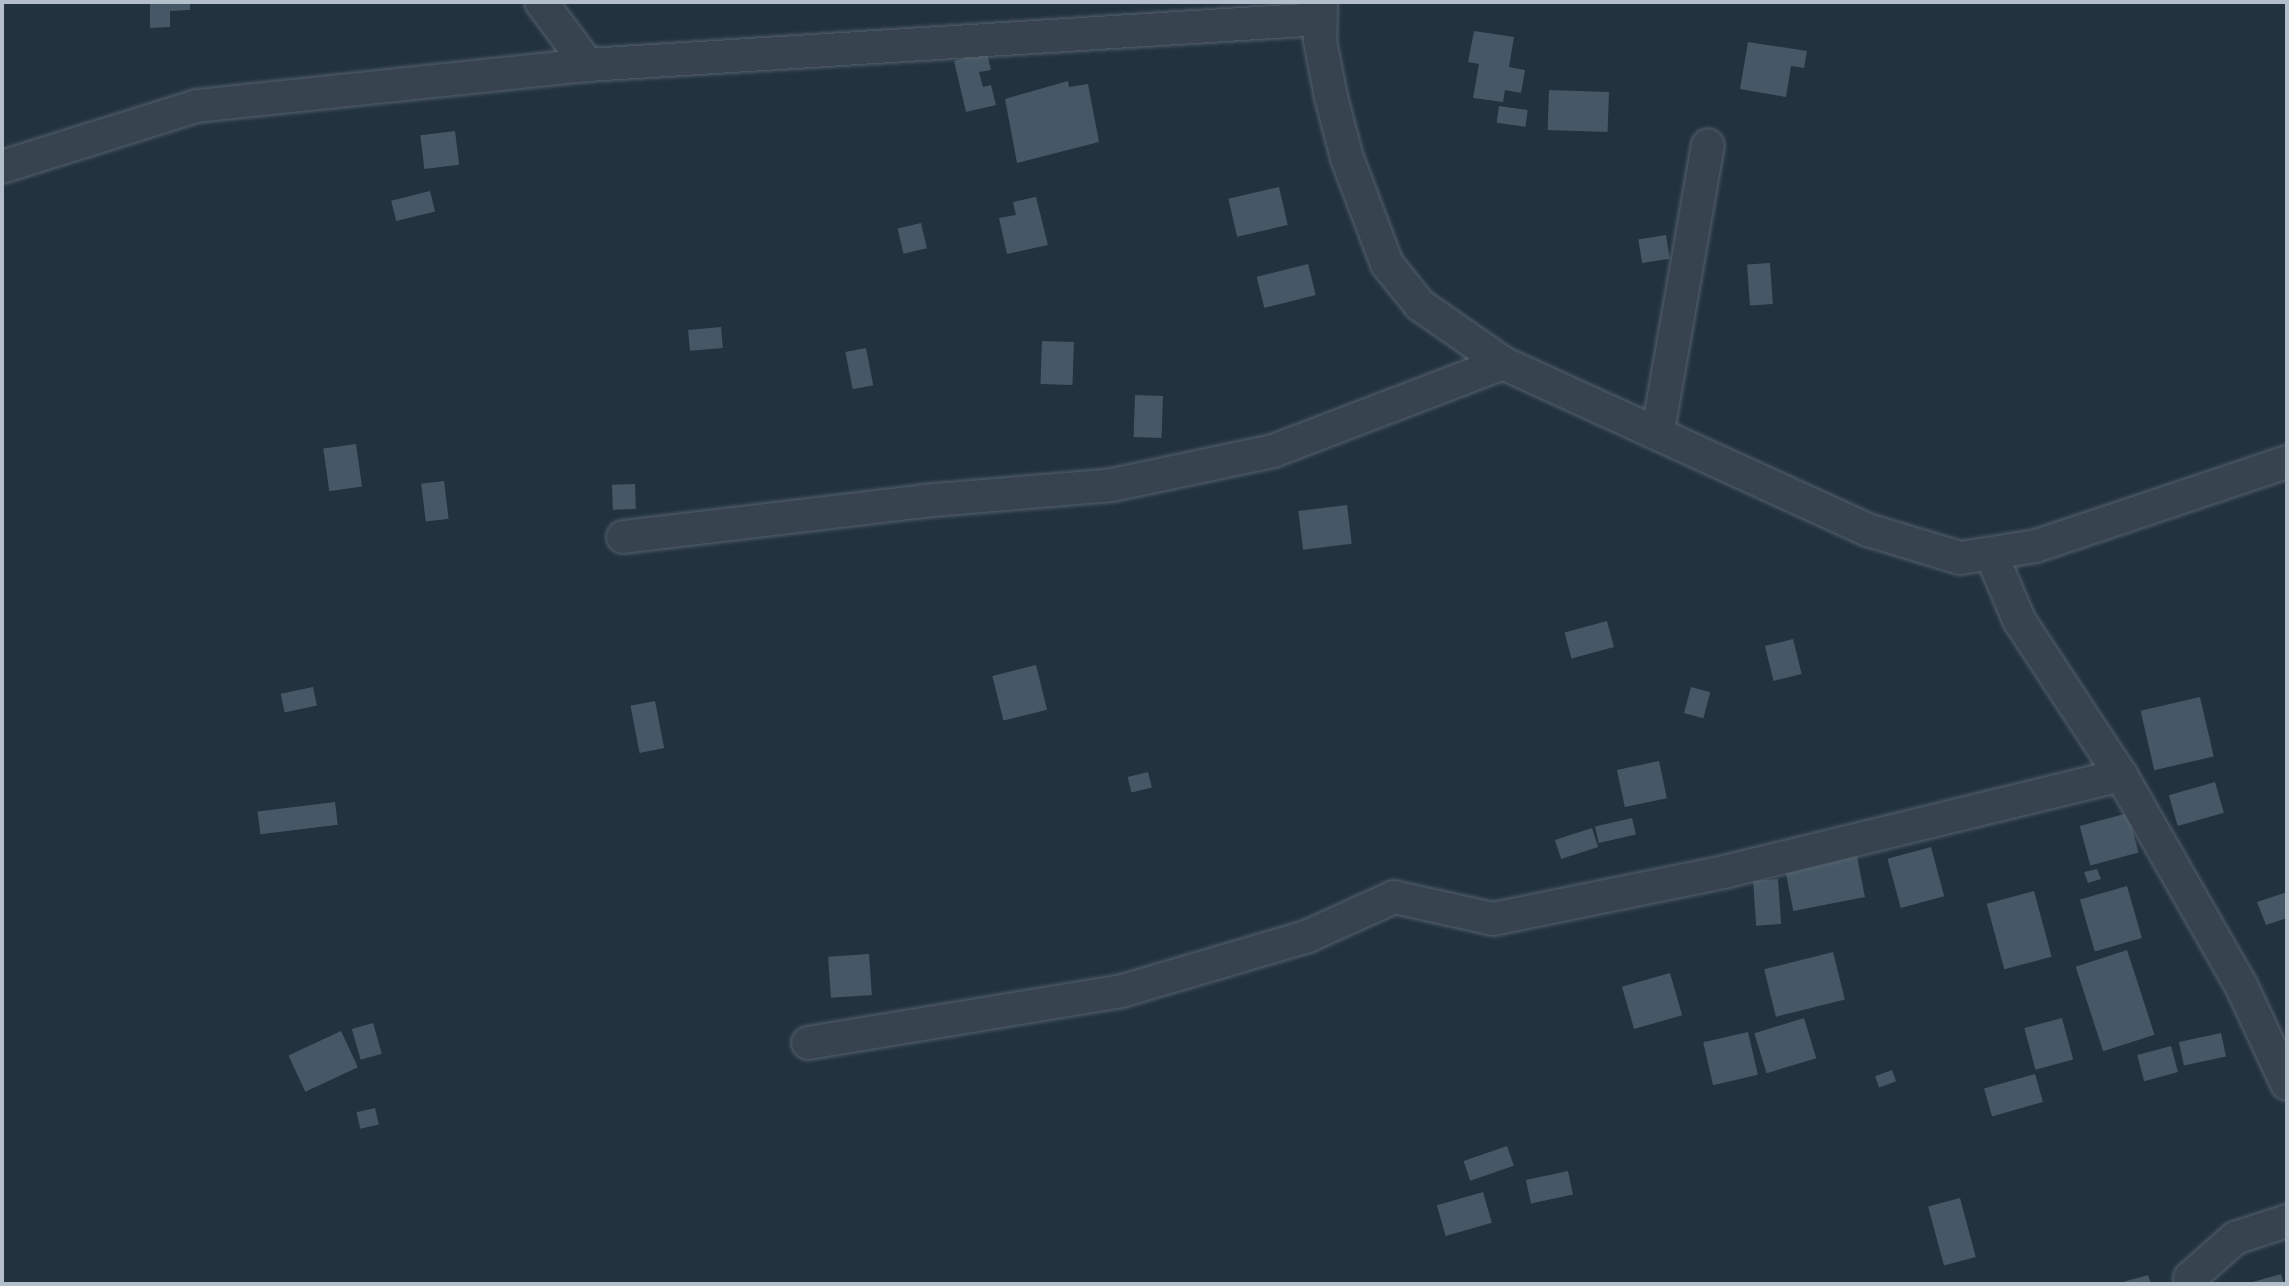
<!DOCTYPE html>
<html>
<head>
<meta charset="utf-8">
<style>
	body { margin:0 }
	#map { position:relative; width:2289px; height:1286px; overflow:hidden; background:#22323f; font-family:Helvetica,sans-serif }
	div>[style] { position:absolute }
	[style*='--x'] { left:calc(var(--x)*1px); top:calc(var(--y)*1px); width:calc(var(--w)*1px); rotate:calc(var(--a)*1deg) }
	.building>* { inset:0; background:#465866; transform-origin:0 0 }
	.roads { filter:drop-shadow(0 0 2px #55626d) drop-shadow(0 0 2px #55626d) }
	.street>* { height:32px; margin:-16px; padding:0 16px; transform-origin:16px; border-radius:16px; background:#37444f }
	span { translate:-50% -50%; white-space:nowrap; text-align:center; line-height:1.15; -webkit-text-stroke:6px #1c2934; paint-order:stroke }
	.frame { position:absolute; inset:0; border:4px solid #b3bfca; pointer-events:none }
</style>
</head>
<body>
<div id="map">
	<div class="building">
		<i style="clip-path:polygon(150px 2px,190px 2px,190px 10px,170px 11px,170px 27px,150px 28px)"></i>
		<i style="clip-path:polygon(1474px 31px,1514px 37px,1509px 67px,1525px 70px,1521px 93px,1505px 90px,1503px 102px,1473px 98px,1479px 64px,1468px 62px)"></i>
		<i style="clip-path:polygon(1748px 42px,1807px 51px,1804px 68px,1791px 66px,1786px 97px,1740px 89px)"></i>
		<i style="clip-path:polygon(987px 53px,991px 70px,979px 72px,983px 87px,991px 85px,996px 105px,966px 112px,954px 61px)"></i>
		<i style="clip-path:polygon(1068px 81px,1069px 87px,1088px 84px,1099px 142px,1017px 163px,1005px 99px)"></i>
		<i style="left:1549px;top:90px;width:60px;height:40px;rotate:2deg"></i>
		<i style="left:1499px;top:106px;width:29px;height:17px;rotate:8deg"></i>
		<i style="left:455px;top:131px;width:34px;height:35px;rotate:83deg"></i>
		<i style="left:1279px;top:187px;width:39px;height:52px;rotate:77deg"></i>
		<i style="left:430px;top:191px;width:21px;height:40px;rotate:76deg"></i>
		<i style="clip-path:polygon(1036px 197px,1048px 245px,1007px 254px,999px 218px,1016px 215px,1013px 202px)"></i>
		<i style="left:921px;top:223px;width:26px;height:24px;rotate:77deg"></i>
		<i style="left:1666px;top:235px;width:24px;height:28px;rotate:81deg"></i>
		<i style="left:1770px;top:263px;width:41px;height:23px;rotate:86deg"></i>
		<i style="left:1308px;top:264px;width:32px;height:53px;rotate:76deg"></i>
		<i style="left:721px;top:327px;width:21px;height:33px;rotate:85deg"></i>
		<i style="left:1042px;top:341px;width:32px;height:43px;rotate:2deg"></i>
		<i style="left:866px;top:348px;width:38px;height:21px;rotate:79deg"></i>
		<i style="left:1135px;top:395px;width:28px;height:42px;rotate:2deg"></i>
		<i style="left:356px;top:444px;width:43px;height:33px;rotate:82deg"></i>
		<i style="left:444px;top:481px;width:38px;height:23px;rotate:83deg"></i>
		<i style="left:635px;top:484px;width:25px;height:23px;rotate:88deg"></i>
		<i style="left:1347px;top:505px;width:39px;height:49px;rotate:83deg"></i>
		<i style="left:1607px;top:621px;width:27px;height:44px;rotate:75deg"></i>
		<i style="left:1793px;top:639px;width:36px;height:29px;rotate:76deg"></i>
		<i style="left:1036px;top:665px;width:46px;height:45px;rotate:76deg"></i>
		<i style="left:313px;top:687px;width:19px;height:33px;rotate:78deg"></i>
		<i style="left:1691px;top:687px;width:20px;height:27px;rotate:15deg"></i>
		<i style="left:2200px;top:697px;width:61px;height:61px;rotate:77deg"></i>
		<i style="left:655px;top:701px;width:48px;height:25px;rotate:79deg"></i>
		<i style="left:1659px;top:761px;width:38px;height:43px;rotate:78deg"></i>
		<i style="left:1148px;top:772px;width:16px;height:21px;rotate:76deg"></i>
		<i style="left:2215px;top:782px;width:32px;height:48px;rotate:74deg"></i>
		<i style="left:335px;top:802px;width:23px;height:78px;rotate:83deg"></i>
		<i style="left:2128px;top:813px;width:41px;height:50px;rotate:75deg"></i>
		<i style="left:1632px;top:818px;width:17px;height:38px;rotate:77deg"></i>
		<i style="left:1592px;top:828px;width:20px;height:39px;rotate:72deg"></i>
		<i style="left:1855px;top:846px;width:52px;height:73px;rotate:79deg"></i>
		<i style="left:1931px;top:847px;width:51px;height:45px;rotate:75deg"></i>
		<i style="clip-path:polygon(2097px 869px,2101px 879px,2088px 883px,2084px 872px)"></i>
		<i style="left:1778px;top:879px;width:45px;height:25px;rotate:86deg"></i>
		<i style="left:2127px;top:886px;width:54px;height:49px;rotate:74deg"></i>
		<i style="left:2034px;top:891px;width:68px;height:49px;rotate:75deg"></i>
		<i style="clip-path:polygon(2287px 892px,2287px 918px,2266px 925px,2257px 902px)"></i>
		<i style="left:2127px;top:950px;width:89px;height:54px;rotate:72deg"></i>
		<i style="left:1833px;top:952px;width:49px;height:71px;rotate:76deg"></i>
		<i style="left:869px;top:954px;width:41px;height:41px;rotate:86deg"></i>
		<i style="left:1670px;top:973px;width:44px;height:50px;rotate:74deg"></i>
		<i style="left:1804px;top:1018px;width:42px;height:52px;rotate:73deg"></i>
		<i style="left:2062px;top:1018px;width:43px;height:39px;rotate:75deg"></i>
		<i style="left:373px;top:1023px;width:32px;height:22px;rotate:74deg"></i>
		<i style="left:341px;top:1031px;width:40px;height:58px;rotate:65deg"></i>
		<i style="left:1748px;top:1032px;width:44px;height:46px;rotate:77deg"></i>
		<i style="left:2221px;top:1033px;width:24px;height:43px;rotate:78deg"></i>
		<i style="left:2171px;top:1046px;width:27px;height:35px;rotate:75deg"></i>
		<i style="left:1892px;top:1070px;width:12px;height:18px;rotate:70deg"></i>
		<i style="left:2035px;top:1074px;width:29px;height:53px;rotate:74deg"></i>
		<i style="left:375px;top:1108px;width:17px;height:19px;rotate:77deg"></i>
		<i style="left:1507px;top:1146px;width:21px;height:46px;rotate:71deg"></i>
		<i style="left:1568px;top:1171px;width:24px;height:43px;rotate:78deg"></i>
		<i style="left:1483px;top:1192px;width:32px;height:48px;rotate:74deg"></i>
		<i style="left:1960px;top:1198px;width:61px;height:33px;rotate:75deg"></i>
		<i style="clip-path:polygon(2281px 1274px,2284px 1284px,2249px 1284px,2249px 1283px)"></i>
		<i style="clip-path:polygon(2148px 1275px,2151px 1284px,2119px 1284px,2119px 1283px)"></i>
	</div>
	<div class="roads">
		<div class="street">
			<i style="--x:541;--y:2;--w:79;--a:53.3"></i>
			<i style="--x:1321;--y:2;--w:39;--a:91"></i>
			<i style="--x:1320;--y:41;--w:57;--a:78.9"></i>
			<i style="--x:1331;--y:97;--w:63;--a:75.3"></i>
			<i style="--x:1347;--y:158;--w:113;--a:69.3"></i>
			<i style="--x:1387;--y:264;--w:53;--a:51.2"></i>
			<i style="--x:1420;--y:305;--w:101;--a:34.9"></i>
			<i style="--x:1503;--y:363;--w:401;--a:24.6"></i>
			<i style="--x:1868;--y:530;--w:96;--a:16.9"></i>
			<i style="--x:1960;--y:558;--w:77;--a:-9"></i>
			<i style="--x:2036;--y:546;--w:265;--a:-18.5"></i>
			<i style="--x:2;--y:167;--w:204;--a:-17.4"></i>
			<i style="--x:197;--y:106;--w:393;--a:-6"></i>
			<i style="--x:588;--y:65;--w:734;--a:-3.59"></i>
			<i style="--x:1658;--y:431;--w:290;--a:-80.1"></i>
			<i style="--x:623;--y:537;--w:302;--a:-6.8"></i>
			<i style="--x:923;--y:501;--w:190;--a:-4.8"></i>
			<i style="--x:1112;--y:485;--w:165;--a:-11.9"></i>
			<i style="--x:1273;--y:451;--w:246;--a:-20.9"></i>
			<i style="--x:1992;--y:556;--w:69;--a:67.1"></i>
			<i style="--x:2019;--y:620;--w:186;--a:56.7"></i>
			<i style="--x:2121;--y:775;--w:242;--a:60.3"></i>
			<i style="--x:2241;--y:985;--w:109;--a:65.1"></i>
			<i style="--x:808;--y:1043;--w:318;--a:-9.4"></i>
			<i style="--x:1122;--y:991;--w:192;--a:-16.4"></i>
			<i style="--x:1306;--y:937;--w:97;--a:-24.4"></i>
			<i style="--x:1394;--y:897;--w:101;--a:12.5"></i>
			<i style="--x:1493;--y:919;--w:240;--a:-11.5"></i>
			<i style="--x:1728;--y:871;--w:405;--a:-13.7"></i>
			<i style="--x:2191;--y:1284;--w:6;--a:-99"></i>
			<i style="--x:2190;--y:1278;--w:60;--a:-41.6"></i>
			<i style="--x:2235;--y:1238;--w:55;--a:-18.1"></i>
		</div>
	</div>
	<div class="frame"></div>
</div>
</body>
</html>
